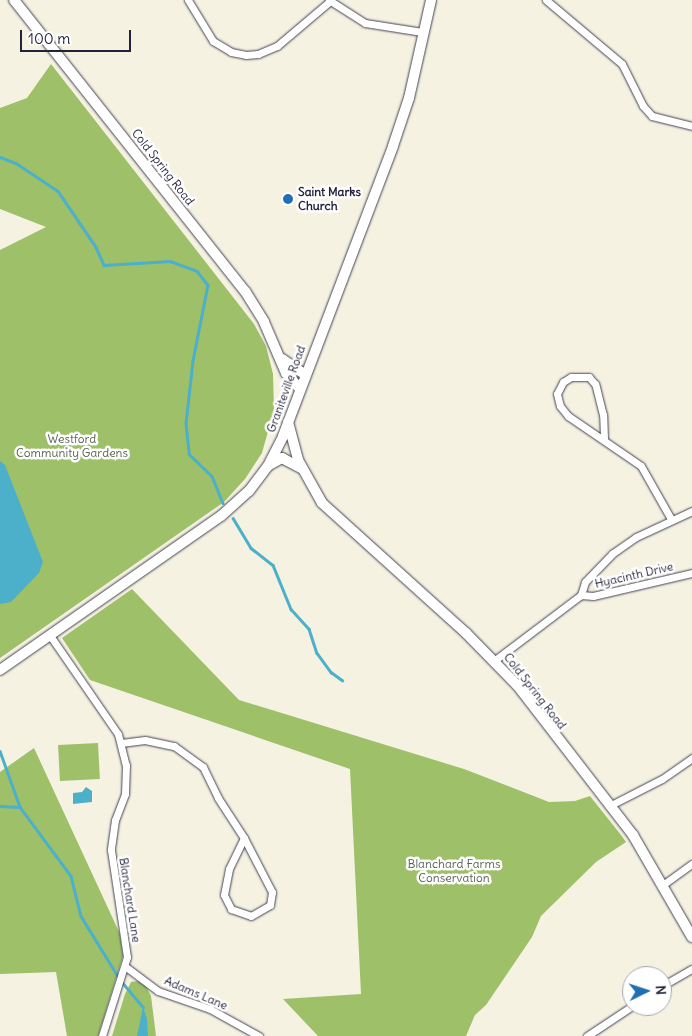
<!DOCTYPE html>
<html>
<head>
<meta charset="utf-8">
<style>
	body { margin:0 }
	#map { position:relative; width:692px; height:1036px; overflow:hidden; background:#f6f2e2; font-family:Delius,sans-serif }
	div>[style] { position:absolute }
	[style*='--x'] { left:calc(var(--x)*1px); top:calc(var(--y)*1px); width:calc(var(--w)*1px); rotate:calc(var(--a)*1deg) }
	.green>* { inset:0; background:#9dc069; transform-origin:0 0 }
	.water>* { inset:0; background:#4cb0cb }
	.stream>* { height:2.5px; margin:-1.25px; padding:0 1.25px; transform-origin:1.25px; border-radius:1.25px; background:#4cb0cb }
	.roads { filter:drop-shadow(0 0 1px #424154) drop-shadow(0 0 1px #424154) }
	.street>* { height:7px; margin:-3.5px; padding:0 3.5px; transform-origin:3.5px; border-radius:3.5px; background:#fff }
	.secondary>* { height:10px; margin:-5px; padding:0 5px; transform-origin:5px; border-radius:5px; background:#fff }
	.dots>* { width:14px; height:14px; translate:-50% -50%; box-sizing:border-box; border:2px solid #fff; border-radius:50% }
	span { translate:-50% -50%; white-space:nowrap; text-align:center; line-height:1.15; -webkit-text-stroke:5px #fff; paint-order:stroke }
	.street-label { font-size:12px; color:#22223b }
	.poi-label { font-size:12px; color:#22223b; font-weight:700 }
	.left { translate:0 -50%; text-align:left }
	.park-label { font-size:12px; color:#53614d }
	.north { position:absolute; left:622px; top:966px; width:50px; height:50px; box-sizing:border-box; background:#fff; border:1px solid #a7a7b1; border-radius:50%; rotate:86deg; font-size:14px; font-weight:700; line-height:20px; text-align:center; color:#22223b }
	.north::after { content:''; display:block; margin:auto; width:18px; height:22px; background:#1f6fb2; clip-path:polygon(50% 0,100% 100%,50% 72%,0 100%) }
	.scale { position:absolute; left:20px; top:30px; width:111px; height:22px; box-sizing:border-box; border:2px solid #22223b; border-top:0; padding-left:6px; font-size:15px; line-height:18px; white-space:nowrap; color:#22223b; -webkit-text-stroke:4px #fff; paint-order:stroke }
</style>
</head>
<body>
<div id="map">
	<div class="green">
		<i style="clip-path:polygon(51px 64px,254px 324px,266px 346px,273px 374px,274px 410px,262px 453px,245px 479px,224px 502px,0 658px,0 250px,46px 227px,0 209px,0 108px,27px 98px)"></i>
		<i style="clip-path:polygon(132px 589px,239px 700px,464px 769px,549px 802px,575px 801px,590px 796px,621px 835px,626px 842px,596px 862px,541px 916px,532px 937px,486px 1005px,475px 1015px,466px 1036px,318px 1036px,283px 999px,361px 994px,350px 769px,90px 680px,62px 638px)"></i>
		<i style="left:98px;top:743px;width:36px;height:40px;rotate:87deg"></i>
		<i style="clip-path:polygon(34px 748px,120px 934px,123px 956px,98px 1036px,67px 1036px,56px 972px,0 974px,0 772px)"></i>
		<i style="clip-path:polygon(138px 981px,146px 986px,151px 996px,156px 1036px,112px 1036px,125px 994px,131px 982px)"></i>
	</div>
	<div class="water">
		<i style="clip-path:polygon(0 461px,5px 465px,43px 562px,39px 573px,11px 602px,0 604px)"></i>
		<i style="clip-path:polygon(86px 787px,92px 791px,92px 802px,73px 804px,73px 793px,82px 792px)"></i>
		<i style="clip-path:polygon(143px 1007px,147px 1019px,148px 1036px,137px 1036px)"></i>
	</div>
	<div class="stream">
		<i style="--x:0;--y:157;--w:17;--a:21"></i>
		<i style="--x:16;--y:163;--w:50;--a:33.7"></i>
		<i style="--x:58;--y:191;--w:68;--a:55.8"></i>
		<i style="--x:96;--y:247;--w:20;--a:66"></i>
		<i style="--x:104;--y:265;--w:66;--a:-3.5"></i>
		<i style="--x:170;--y:261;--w:29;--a:20"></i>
		<i style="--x:197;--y:271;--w:18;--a:52"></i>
		<i style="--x:208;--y:285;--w:77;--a:101.2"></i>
		<i style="--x:193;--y:361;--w:62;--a:96.4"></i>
		<i style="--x:186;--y:423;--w:31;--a:84"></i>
		<i style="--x:189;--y:454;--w:32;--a:44"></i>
		<i style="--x:212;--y:476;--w:29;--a:68"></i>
		<i style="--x:233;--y:518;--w:35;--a:59"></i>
		<i style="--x:251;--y:548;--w:28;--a:38"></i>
		<i style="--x:273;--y:565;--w:48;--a:67.8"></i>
		<i style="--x:291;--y:609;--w:27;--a:48"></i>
		<i style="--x:309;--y:629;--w:25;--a:72"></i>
		<i style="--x:317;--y:653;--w:24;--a:54"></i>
		<i style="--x:331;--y:672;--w:14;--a:36"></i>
		<i style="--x:0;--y:751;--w:59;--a:70.3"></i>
		<i style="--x:20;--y:807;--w:86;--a:53.5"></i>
		<i style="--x:71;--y:876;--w:41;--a:76"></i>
		<i style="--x:81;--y:916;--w:73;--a:58.5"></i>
		<i style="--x:0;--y:806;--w:20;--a:3"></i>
		<i style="--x:122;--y:982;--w:33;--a:50"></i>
	</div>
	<div class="roads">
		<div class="street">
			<i style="--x:188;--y:0;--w:48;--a:58.6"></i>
			<i style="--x:213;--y:41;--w:21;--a:31"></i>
			<i style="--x:231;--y:52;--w:15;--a:11"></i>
			<i style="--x:246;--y:55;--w:12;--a:-5"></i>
			<i style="--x:258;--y:54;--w:21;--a:-23"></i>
			<i style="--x:277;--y:46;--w:70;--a:-40.3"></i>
			<i style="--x:329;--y:0;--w:43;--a:32.6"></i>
			<i style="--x:365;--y:23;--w:58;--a:9"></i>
			<i style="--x:546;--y:0;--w:99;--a:40.1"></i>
			<i style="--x:622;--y:64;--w:47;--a:63.4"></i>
			<i style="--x:643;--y:106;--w:13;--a:48"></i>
			<i style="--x:652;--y:116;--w:41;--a:14"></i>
			<i style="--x:604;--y:438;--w:23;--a:-92"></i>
			<i style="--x:603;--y:415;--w:32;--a:-104"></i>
			<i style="--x:595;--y:384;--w:9;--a:-131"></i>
			<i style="--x:589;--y:377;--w:18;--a:180"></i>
			<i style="--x:571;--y:377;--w:9;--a:148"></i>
			<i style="--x:563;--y:382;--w:13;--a:117"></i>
			<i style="--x:557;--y:394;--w:12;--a:76"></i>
			<i style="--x:560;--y:406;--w:13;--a:51"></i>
			<i style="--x:568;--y:416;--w:88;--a:34.4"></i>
			<i style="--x:641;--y:466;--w:61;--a:60.5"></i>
			<i style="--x:692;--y:511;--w:62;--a:155.1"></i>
			<i style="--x:636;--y:537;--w:29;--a:145"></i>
			<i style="--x:612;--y:554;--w:39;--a:134"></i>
			<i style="--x:585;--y:582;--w:14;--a:107"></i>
			<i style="--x:581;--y:595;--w:12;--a:5"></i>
			<i style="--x:593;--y:596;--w:102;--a:-13.1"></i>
			<i style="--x:51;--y:637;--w:118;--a:55.4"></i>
			<i style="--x:118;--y:734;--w:32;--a:76"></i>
			<i style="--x:126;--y:765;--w:29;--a:92"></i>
			<i style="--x:125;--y:794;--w:28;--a:111"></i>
			<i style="--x:115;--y:820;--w:30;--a:98"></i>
			<i style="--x:111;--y:850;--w:108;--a:81.5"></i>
			<i style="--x:127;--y:957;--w:83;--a:107.6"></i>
			<i style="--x:495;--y:660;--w:108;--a:-37.1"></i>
			<i style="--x:121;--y:743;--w:24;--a:-7"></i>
			<i style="--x:145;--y:740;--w:30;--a:12"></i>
			<i style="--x:174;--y:746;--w:36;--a:36"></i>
			<i style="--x:203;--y:767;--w:34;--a:64"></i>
			<i style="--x:218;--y:798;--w:48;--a:57"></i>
			<i style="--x:244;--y:838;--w:34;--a:116"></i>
			<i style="--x:229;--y:869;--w:26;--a:101"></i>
			<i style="--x:224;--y:895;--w:16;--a:63"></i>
			<i style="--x:231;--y:909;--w:21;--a:19"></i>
			<i style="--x:251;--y:916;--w:22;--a:-30"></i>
			<i style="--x:270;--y:905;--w:13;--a:-81"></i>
			<i style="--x:272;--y:892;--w:61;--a:-117.4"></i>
			<i style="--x:609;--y:806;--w:59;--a:-27"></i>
			<i style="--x:662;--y:779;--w:37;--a:-35"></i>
			<i style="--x:664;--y:884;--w:34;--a:-36"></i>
			<i style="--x:126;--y:967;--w:40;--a:37"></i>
			<i style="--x:158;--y:991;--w:55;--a:19.1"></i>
			<i style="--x:210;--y:1009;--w:56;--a:28.9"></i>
			<i style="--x:662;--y:986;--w:34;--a:-30"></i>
			<i style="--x:587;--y:1036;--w:54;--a:-33.7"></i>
		</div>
		<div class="secondary">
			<i style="--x:14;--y:0;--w:372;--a:51.6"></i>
			<i style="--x:245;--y:291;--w:36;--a:58"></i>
			<i style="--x:264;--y:322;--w:56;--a:66.7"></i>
			<i style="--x:286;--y:373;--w:20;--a:49"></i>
			<i style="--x:282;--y:359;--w:27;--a:34"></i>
			<i style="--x:288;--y:422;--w:39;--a:75"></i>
			<i style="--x:298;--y:460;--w:49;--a:60.8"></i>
			<i style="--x:322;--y:503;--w:194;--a:42.1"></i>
			<i style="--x:466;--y:633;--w:73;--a:45.6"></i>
			<i style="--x:517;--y:685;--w:190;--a:52.3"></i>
			<i style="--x:633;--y:835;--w:118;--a:60"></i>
			<i style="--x:269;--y:465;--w:15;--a:-28"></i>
			<i style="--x:282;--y:458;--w:21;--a:28"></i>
			<i style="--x:0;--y:670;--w:269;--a:-34.9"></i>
			<i style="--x:221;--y:516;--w:38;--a:-42"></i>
			<i style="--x:249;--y:491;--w:31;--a:-53"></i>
			<i style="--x:268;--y:466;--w:34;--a:-63"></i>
			<i style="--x:283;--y:436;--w:310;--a:-69.2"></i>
			<i style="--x:393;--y:146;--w:51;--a:-71.6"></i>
			<i style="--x:409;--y:98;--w:100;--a:-77.3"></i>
		</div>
	</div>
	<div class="dots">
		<i style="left:288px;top:199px;background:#1f6fb2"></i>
	</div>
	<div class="street-label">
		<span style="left:163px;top:167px;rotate:52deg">Cold Spring Road</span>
		<span style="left:286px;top:389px;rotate:-70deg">Graniteville Road</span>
		<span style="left:634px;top:575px;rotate:-13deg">Hyacinth Drive</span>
		<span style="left:535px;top:691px;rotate:52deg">Cold Spring Road</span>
		<span style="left:130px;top:900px;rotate:81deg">Blanchard Lane</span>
		<span style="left:196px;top:993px;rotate:23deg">Adams Lane</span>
	</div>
	<div class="poi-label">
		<span class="left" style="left:298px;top:199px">Saint Marks<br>Church</span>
	</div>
	<div class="park-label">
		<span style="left:72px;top:446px">Westford<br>Community Gardens</span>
		<span style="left:454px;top:871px">Blanchard Farms<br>Conservation</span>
	</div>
	<div class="north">N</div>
	<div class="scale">100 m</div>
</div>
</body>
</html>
